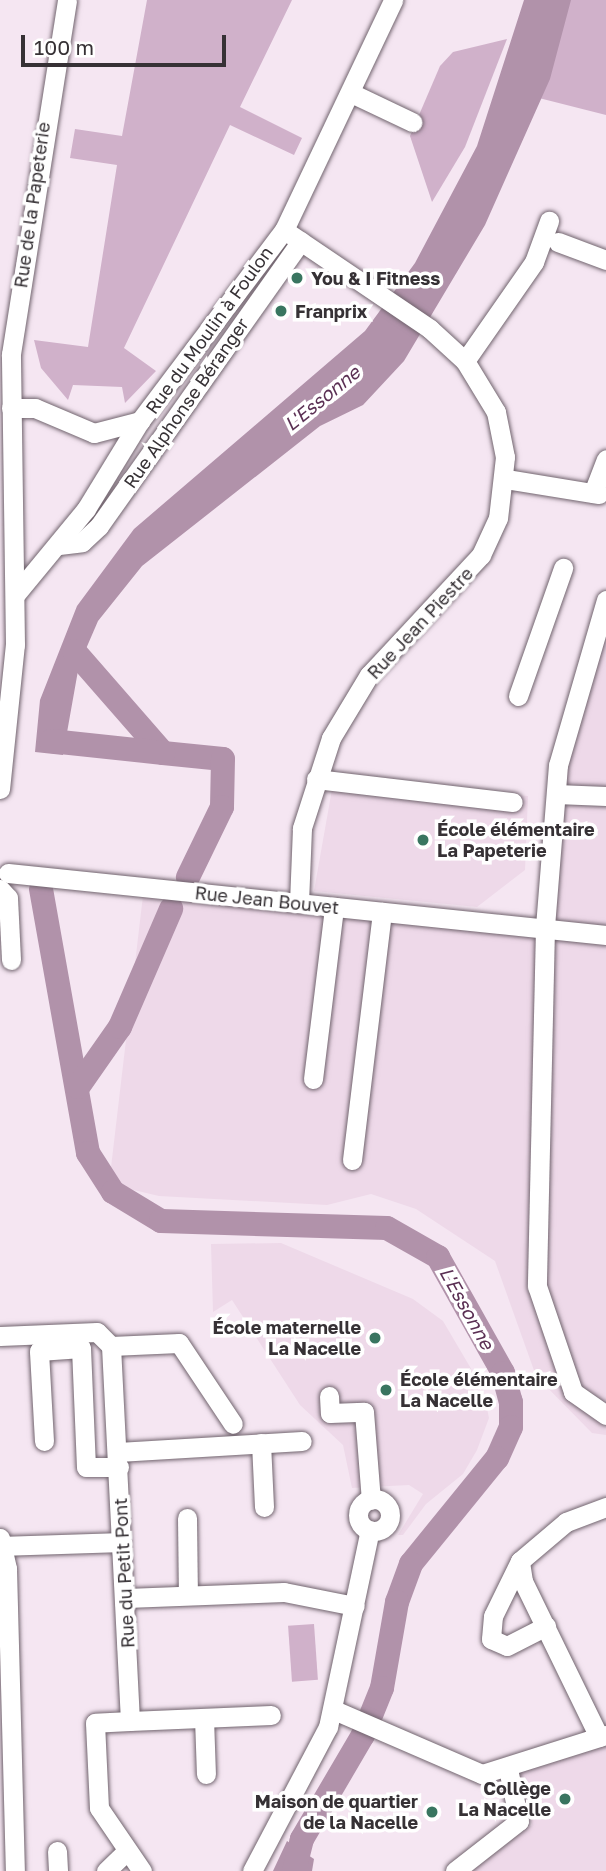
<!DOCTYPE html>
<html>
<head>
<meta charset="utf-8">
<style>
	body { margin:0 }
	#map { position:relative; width:606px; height:1871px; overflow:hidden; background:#f5e6f2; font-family:"Golos Text",sans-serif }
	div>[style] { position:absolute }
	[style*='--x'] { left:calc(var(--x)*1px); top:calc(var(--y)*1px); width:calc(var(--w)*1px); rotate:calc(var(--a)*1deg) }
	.built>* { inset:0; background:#eed9e9 }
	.green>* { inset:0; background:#d0b1ca; transform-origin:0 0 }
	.water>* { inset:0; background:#b192aa }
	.river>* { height:24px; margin:-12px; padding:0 12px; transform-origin:12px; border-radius:12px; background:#b192aa }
	.roads { filter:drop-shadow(0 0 2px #71646e) drop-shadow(0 0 2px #71646e) }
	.minor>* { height:19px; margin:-9.5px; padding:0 9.5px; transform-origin:9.5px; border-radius:9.5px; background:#fff }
	.minor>.ring { margin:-9.5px; padding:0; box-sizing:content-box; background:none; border:19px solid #fff; border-radius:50% }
	.dots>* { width:19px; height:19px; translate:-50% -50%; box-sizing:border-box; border:4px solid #fff; border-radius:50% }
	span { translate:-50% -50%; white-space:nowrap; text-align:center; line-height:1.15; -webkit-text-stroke:7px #fff; paint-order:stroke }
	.street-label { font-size:18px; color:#363135 }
	.poi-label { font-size:18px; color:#363135; font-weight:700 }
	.left { translate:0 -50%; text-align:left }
	.right { translate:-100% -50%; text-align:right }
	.water-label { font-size:19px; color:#5b3054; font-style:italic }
	.scale { position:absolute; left:21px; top:35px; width:205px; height:32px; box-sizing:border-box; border:4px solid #363135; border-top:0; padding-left:9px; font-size:21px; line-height:24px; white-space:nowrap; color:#363135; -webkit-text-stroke:5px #fff; paint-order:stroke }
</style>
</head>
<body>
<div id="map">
	<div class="built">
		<i style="clip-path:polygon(606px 610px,606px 1435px,592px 1433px,536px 1376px,495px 1261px,416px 1209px,371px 1194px,327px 1205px,159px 1196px,121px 1187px,110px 1176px,144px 887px,545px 928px,558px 765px)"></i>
		<i style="clip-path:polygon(334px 778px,528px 796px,525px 870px,477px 907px,314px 891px)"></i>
		<i style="clip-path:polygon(281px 1243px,413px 1299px,443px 1321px,483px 1389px,489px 1418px,477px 1450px,463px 1474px,426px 1504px,403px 1535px,398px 1535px,423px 1494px,409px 1485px,352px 1488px,343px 1445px,300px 1405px,232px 1300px,213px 1312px,211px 1244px)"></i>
		<i style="clip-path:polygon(606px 1743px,606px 1871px,468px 1871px,532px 1825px,516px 1773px)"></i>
	</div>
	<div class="green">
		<i style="clip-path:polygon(147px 0,292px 0,240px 107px,302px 138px,294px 155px,230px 125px,124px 348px,156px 371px,125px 403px,122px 387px,73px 385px,68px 400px,41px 368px,34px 340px,88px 347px,117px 165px,70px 158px,75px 129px,122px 136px)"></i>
		<i style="clip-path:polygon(559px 0,606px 0,606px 115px,535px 97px)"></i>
		<i style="clip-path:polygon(507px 39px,465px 147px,432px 202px,410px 136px,440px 66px,453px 52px)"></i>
		<i style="left:314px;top:1624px;width:56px;height:26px;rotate:86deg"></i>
	</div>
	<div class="water">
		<i style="clip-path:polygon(524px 0,571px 0,550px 79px,485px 225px,404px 361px,363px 405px,320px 426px,142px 566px,98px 621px,79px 665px,63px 755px,35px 752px,40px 700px,77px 606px,134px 529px,365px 331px,415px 263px,477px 146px)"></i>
		<i style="clip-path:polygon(287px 1841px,314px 1859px,312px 1871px,273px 1871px)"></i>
	</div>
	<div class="river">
		<i style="--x:74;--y:651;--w:135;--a:48.9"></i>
		<i style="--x:163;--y:753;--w:60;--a:5.7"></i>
		<i style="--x:223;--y:759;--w:48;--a:91.2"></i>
		<i style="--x:222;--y:807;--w:78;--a:115.9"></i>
		<i style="--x:51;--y:741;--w:113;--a:6.1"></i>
		<i style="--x:41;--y:889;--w:268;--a:79.9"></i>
		<i style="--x:88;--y:1153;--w:46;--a:57.3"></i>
		<i style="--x:113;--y:1192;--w:56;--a:31.1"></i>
		<i style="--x:161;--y:1221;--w:226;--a:1.8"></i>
		<i style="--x:387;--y:1228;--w:59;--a:29.6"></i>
		<i style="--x:438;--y:1257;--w:133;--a:60.7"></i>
		<i style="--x:503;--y:1373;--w:30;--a:75"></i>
		<i style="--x:511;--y:1402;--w:25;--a:90"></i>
		<i style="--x:511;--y:1427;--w:34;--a:114"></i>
		<i style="--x:497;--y:1458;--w:136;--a:129.1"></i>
		<i style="--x:411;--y:1564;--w:40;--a:110.2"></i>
		<i style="--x:397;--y:1602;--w:87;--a:99.9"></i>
		<i style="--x:382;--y:1688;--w:51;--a:112"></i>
		<i style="--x:363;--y:1735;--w:121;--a:120.4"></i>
		<i style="--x:302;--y:1839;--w:33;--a:104"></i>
		<i style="--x:78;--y:1087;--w:73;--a:-55"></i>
		<i style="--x:120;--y:1027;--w:129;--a:-66.6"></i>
	</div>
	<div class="roads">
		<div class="minor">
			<i style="--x:351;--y:93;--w:68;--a:25.4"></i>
			<i style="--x:284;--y:230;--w:176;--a:34.1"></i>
			<i style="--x:430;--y:329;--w:47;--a:42.4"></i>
			<i style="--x:465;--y:361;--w:60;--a:58.7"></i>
			<i style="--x:496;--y:412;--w:46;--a:78.7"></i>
			<i style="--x:505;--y:457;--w:61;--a:96.5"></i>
			<i style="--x:498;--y:518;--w:41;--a:114.7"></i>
			<i style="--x:481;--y:555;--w:164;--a:133"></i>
			<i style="--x:369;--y:675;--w:74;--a:121.1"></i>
			<i style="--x:331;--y:738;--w:95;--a:107.9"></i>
			<i style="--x:302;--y:828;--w:75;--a:92.3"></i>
			<i style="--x:284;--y:230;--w:255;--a:-64.6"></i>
			<i style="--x:558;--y:242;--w:51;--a:20.6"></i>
			<i style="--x:465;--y:361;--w:121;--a:-55.1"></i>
			<i style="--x:534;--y:262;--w:44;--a:-69.9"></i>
			<i style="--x:11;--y:408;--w:24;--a:0"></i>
			<i style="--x:35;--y:408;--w:64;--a:23"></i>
			<i style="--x:94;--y:433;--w:48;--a:-14.6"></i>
			<i style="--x:140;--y:421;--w:239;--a:-53"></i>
			<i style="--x:506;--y:479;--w:94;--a:9.2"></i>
			<i style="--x:593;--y:493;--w:36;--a:-69"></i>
			<i style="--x:59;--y:545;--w:23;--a:-7"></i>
			<i style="--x:82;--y:542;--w:23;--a:-43"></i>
			<i style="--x:99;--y:526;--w:349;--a:-54.7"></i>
			<i style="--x:16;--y:594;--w:110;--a:-50.5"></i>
			<i style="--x:86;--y:509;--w:103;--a:-58.5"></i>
			<i style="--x:606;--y:600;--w:172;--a:106.2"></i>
			<i style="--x:558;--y:765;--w:164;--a:94.6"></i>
			<i style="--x:545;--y:928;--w:358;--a:91.3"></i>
			<i style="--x:537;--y:1286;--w:112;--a:71.2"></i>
			<i style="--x:573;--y:1392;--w:40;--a:34.9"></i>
			<i style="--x:518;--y:696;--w:136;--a:-70.6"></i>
			<i style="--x:316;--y:779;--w:198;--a:6.7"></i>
			<i style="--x:0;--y:789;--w:145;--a:-84.1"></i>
			<i style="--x:15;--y:645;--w:291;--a:-90.8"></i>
			<i style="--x:11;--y:354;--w:358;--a:-81"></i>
			<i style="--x:556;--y:794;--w:50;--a:2.3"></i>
			<i style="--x:8;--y:873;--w:601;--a:5.92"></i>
			<i style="--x:0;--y:889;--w:12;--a:48"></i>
			<i style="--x:8;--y:898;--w:62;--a:87.2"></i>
			<i style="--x:313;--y:1079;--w:173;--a:-83"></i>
			<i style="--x:352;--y:1160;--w:250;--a:-83.1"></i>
			<i style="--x:0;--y:1336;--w:97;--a:-2.4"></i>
			<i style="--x:97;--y:1332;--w:20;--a:45"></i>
			<i style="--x:111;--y:1346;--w:375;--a:87.1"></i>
			<i style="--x:130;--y:1721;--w:35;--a:177"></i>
			<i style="--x:95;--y:1723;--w:85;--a:87.3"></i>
			<i style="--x:99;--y:1808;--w:76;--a:55.7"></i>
			<i style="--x:111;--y:1346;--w:68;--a:-2.5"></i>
			<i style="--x:179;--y:1343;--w:97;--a:56.3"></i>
			<i style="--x:329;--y:1396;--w:17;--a:87"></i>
			<i style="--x:330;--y:1413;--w:34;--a:-2"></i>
			<i style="--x:364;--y:1412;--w:88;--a:85.5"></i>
			<i style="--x:44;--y:1441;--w:90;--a:-93.2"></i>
			<i style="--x:39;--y:1351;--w:42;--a:-4.1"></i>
			<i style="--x:81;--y:1348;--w:119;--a:87.6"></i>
			<i style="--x:86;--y:1467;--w:33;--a:0"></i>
			<i style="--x:261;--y:1443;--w:64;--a:87.3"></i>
			<i style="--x:118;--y:1452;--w:184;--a:-3.4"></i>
			<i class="ring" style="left:358px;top:1499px;width:13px;height:13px"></i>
			<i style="--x:187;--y:1518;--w:77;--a:89.3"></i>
			<i style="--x:0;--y:1538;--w:32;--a:77"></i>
			<i style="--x:7;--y:1569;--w:302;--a:88.5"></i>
			<i style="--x:1;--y:1546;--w:120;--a:-1.9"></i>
			<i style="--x:520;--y:1561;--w:61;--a:116.1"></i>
			<i style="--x:493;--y:1616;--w:23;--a:95"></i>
			<i style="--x:491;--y:1639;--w:17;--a:24"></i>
			<i style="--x:507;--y:1646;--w:44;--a:-27.1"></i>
			<i style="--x:126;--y:1598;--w:158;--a:-2.2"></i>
			<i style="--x:284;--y:1592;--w:72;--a:11.2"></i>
			<i style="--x:334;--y:1710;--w:161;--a:23.4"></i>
			<i style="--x:482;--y:1774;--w:130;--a:-17.5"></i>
			<i style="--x:204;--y:1718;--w:56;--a:88"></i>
			<i style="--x:130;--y:1721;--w:141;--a:-2.4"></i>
			<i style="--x:599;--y:1737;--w:174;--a:-116"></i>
			<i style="--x:523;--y:1581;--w:20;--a:-99"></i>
			<i style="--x:520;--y:1561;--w:60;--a:-40.3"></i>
			<i style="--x:566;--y:1522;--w:43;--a:-20.6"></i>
			<i style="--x:57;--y:1851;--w:20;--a:87"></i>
			<i style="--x:106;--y:1871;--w:28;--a:-44"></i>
			<i style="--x:252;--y:1871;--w:163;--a:-62.2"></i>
			<i style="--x:328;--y:1727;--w:201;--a:-78"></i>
			<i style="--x:455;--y:1871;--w:81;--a:-38"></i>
			<i style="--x:519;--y:1821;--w:53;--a:-101.9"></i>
		</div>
	</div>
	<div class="dots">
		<i style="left:297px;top:278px;background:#397560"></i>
		<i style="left:281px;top:311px;background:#397560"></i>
		<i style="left:423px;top:840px;background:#397560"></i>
		<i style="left:375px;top:1338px;background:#397560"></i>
		<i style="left:386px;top:1390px;background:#397560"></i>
		<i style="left:565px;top:1799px;background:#397560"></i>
		<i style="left:432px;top:1812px;background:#397560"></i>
	</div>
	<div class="street-label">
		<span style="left:32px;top:205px;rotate:-82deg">Rue de la Papeterie</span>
		<span style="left:209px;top:330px;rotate:-54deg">Rue du Moulin à Foulon</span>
		<span style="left:186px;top:403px;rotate:-55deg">Rue Alphonse Béranger</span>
		<span style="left:420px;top:623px;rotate:-47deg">Rue Jean Piestre</span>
		<span style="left:267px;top:900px;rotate:6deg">Rue Jean Bouvet</span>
		<span style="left:124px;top:1573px;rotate:-93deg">Rue du Petit Pont</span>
	</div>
	<div class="poi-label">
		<span class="left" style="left:311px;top:278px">You &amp; I Fitness</span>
		<span class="left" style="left:295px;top:311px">Franprix</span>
		<span class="left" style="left:437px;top:840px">École élémentaire<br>La Papeterie</span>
		<span class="right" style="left:361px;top:1338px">École maternelle<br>La Nacelle</span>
		<span class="left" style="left:400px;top:1390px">École élémentaire<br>La Nacelle</span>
		<span class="right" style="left:551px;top:1799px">Collège<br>La Nacelle</span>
		<span class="right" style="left:418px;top:1812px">Maison de quartier<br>de la Nacelle</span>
	</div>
	<div class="water-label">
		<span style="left:322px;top:398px;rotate:-39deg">L'Essonne</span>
		<span style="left:467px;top:1308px;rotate:61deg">L'Essonne</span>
	</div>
	<div class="scale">100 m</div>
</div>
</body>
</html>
